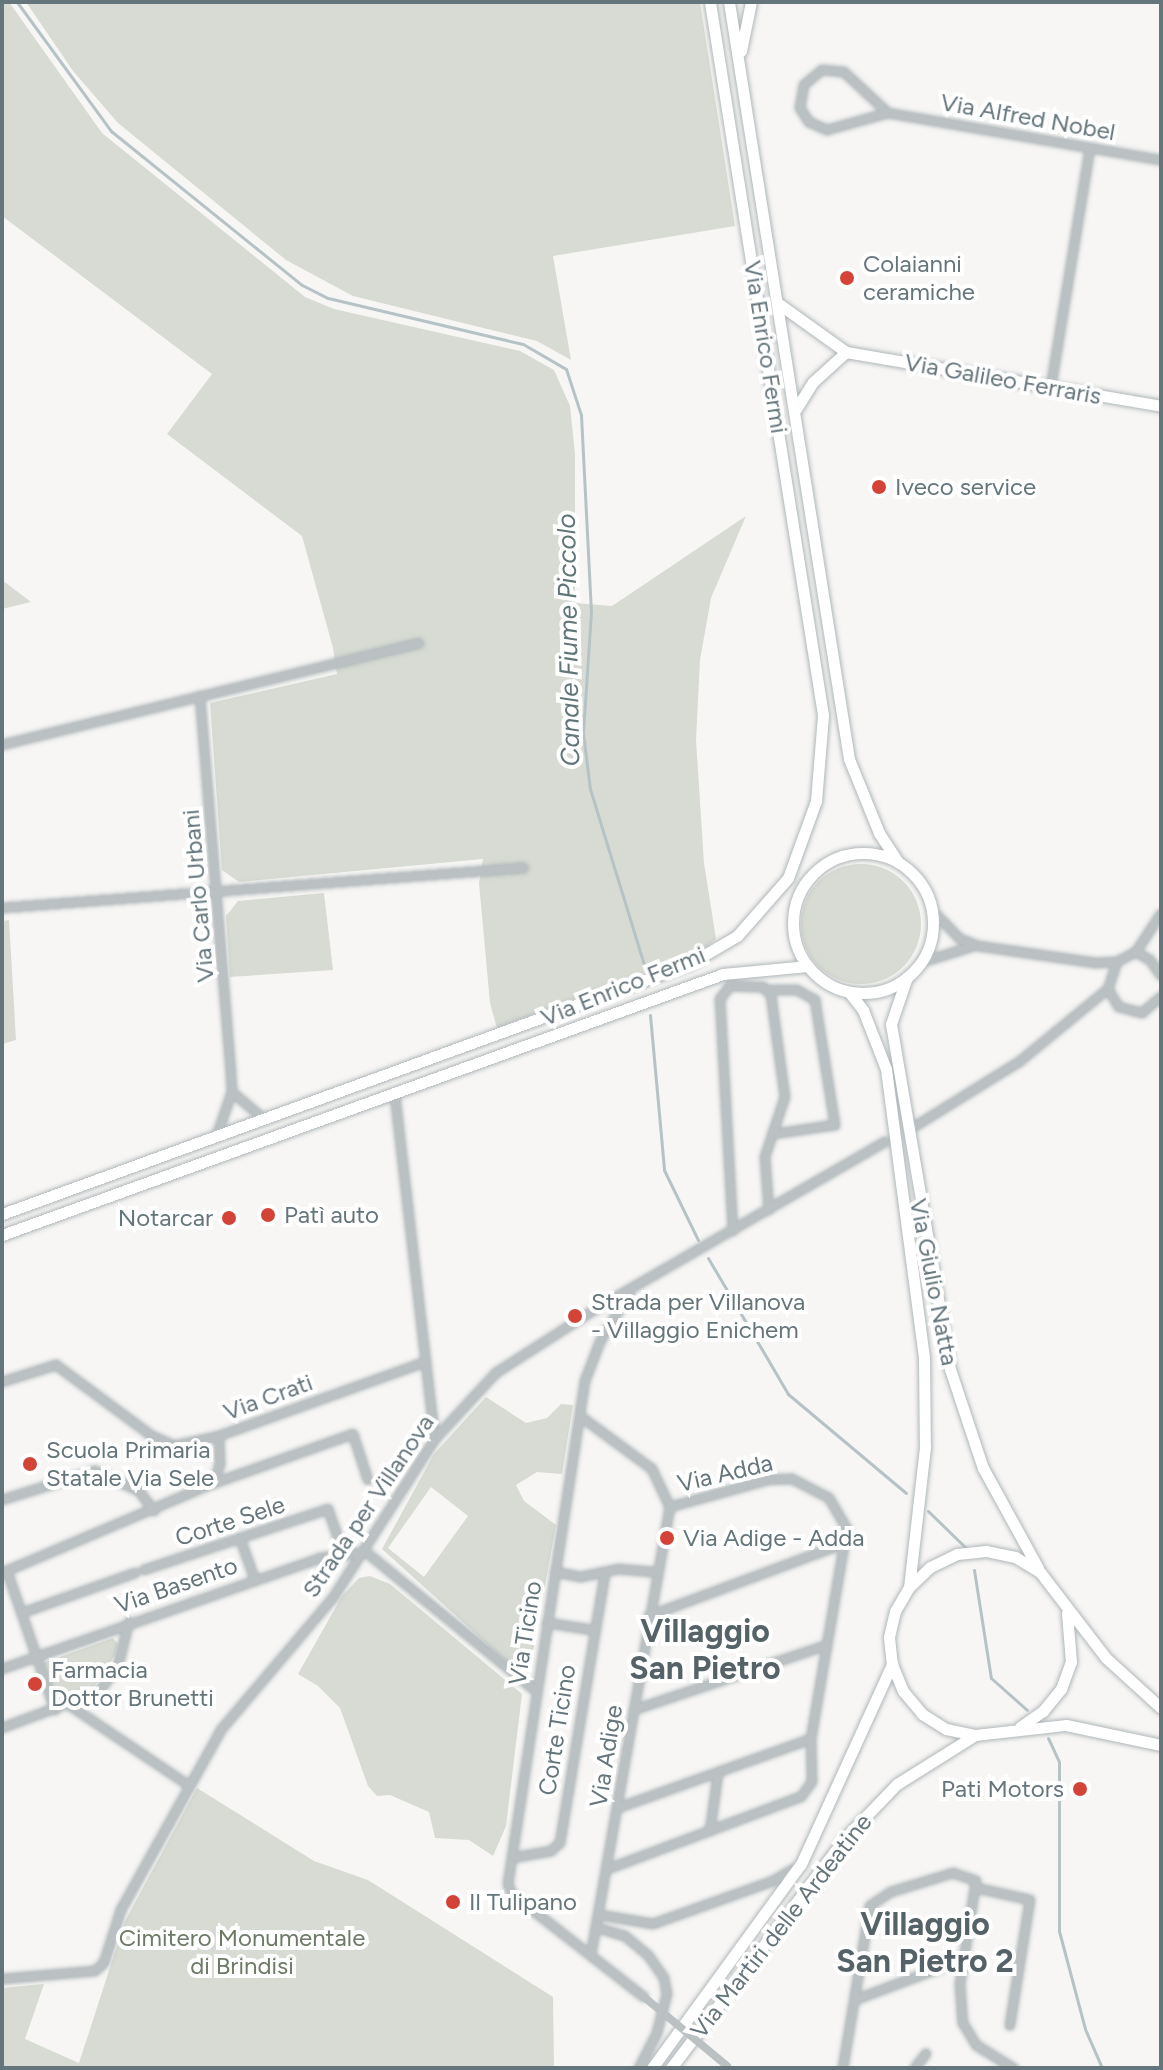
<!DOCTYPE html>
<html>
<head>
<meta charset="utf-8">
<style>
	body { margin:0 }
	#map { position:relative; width:1163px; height:2070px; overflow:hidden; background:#f7f6f4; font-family:Figtree,sans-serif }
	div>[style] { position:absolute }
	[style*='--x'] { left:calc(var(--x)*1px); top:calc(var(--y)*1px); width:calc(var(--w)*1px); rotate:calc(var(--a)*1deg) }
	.green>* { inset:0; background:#d7dbd3 }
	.round { border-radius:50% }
	.stream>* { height:3px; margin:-1.5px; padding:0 1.5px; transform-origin:1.5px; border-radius:1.5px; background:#b6c3c6 }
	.roads { filter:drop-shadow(0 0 2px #b0b7ba) drop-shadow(0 0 2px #b0b7ba) }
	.street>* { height:8px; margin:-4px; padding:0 4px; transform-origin:4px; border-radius:4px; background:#bbc1c3 }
	.secondary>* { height:11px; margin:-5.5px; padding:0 5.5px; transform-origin:5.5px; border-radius:5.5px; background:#fff }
	.secondary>.ring { margin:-5.5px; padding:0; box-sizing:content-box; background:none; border:11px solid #fff; border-radius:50% }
	.street-bridge>* { height:8px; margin:-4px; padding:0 4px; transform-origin:4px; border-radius:4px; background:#bbc1c3 }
	.dots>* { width:22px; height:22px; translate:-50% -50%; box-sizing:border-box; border:4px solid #fff; border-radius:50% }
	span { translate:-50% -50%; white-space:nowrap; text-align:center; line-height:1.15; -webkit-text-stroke:8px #fff; paint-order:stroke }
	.street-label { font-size:24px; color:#64757c }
	.poi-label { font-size:24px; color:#64757c }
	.left { translate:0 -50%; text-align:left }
	.right { translate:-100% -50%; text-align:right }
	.park-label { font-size:24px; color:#6d7a66 }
	.water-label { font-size:26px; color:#5f7578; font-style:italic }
	.district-label { font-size:32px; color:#556368; font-weight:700 }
	.frame { position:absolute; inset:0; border:4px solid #64757c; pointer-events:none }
</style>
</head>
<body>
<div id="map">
	<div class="green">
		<i style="clip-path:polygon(2px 2px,9px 2px,102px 133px,305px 297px,334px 309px,520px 351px,554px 370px,570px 406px,575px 454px,575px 603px,612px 606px,746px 516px,711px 598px,700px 660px,696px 740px,704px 863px,716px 939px,703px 950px,497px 1028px,490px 1003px,479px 883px,483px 859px,239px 882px,222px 870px,210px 703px,337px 674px,333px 648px,302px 536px,167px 434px,212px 374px,2px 216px)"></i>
		<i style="clip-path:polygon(26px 2px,700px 2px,735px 226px,553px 256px,571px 360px,537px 341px,353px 296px,286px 260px,118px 123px,73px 71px)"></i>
		<i style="clip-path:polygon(2px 580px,31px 602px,2px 609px)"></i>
		<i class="round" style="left:801px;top:864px;width:120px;height:120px"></i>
		<i style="clip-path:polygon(324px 893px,333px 970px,230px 977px,226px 916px,238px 901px)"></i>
		<i style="clip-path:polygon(9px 920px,16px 1040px,2px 1044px,2px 921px)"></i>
		<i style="clip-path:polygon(evenodd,486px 1397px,526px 1423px,547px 1418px,561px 1404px,573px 1405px,562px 1474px,537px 1472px,516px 1485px,524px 1501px,556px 1525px,531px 1663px,525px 1671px,516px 1670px,382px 1549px,434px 1454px,486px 1397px,431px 1487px,468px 1516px,424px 1577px,388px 1548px,431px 1487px)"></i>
		<i style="clip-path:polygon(370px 1576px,390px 1584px,522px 1694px,506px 1826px,493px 1856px,469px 1840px,435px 1838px,429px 1812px,390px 1795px,377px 1796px,368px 1786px,340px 1708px,318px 1686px,298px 1674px,342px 1596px,359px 1578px)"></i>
		<i style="clip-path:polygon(113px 1638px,118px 1644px,115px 1655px,94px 1687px,56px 1703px,43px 1663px)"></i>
		<i style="clip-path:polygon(197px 1788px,314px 1861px,368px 1880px,553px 1997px,554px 2068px,2px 2068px,2px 1988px,44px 1984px,25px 2039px,79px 2063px,125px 1921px)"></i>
	</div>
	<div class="stream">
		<i style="--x:17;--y:2;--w:160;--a:53.9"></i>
		<i style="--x:111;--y:131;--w:245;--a:38.9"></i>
		<i style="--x:302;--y:285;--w:29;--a:27"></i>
		<i style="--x:328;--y:298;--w:200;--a:13.3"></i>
		<i style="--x:523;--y:344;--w:50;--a:30.2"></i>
		<i style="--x:566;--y:369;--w:48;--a:71.9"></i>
		<i style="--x:581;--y:415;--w:197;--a:87.1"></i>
		<i style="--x:591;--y:612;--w:121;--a:93.8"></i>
		<i style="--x:583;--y:733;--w:56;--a:82.9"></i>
		<i style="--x:590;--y:789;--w:184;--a:72.9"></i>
		<i style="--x:650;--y:1015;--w:156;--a:84.8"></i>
		<i style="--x:664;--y:1170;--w:78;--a:64.1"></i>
		<i style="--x:708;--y:1258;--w:158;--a:59.5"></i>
		<i style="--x:788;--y:1394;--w:154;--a:40"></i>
		<i style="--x:928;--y:1511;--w:52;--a:44.2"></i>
		<i style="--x:974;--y:1570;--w:109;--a:81.1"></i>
		<i style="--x:991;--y:1678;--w:48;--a:41.6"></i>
		<i style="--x:1048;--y:1738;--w:26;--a:65"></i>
		<i style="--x:1059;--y:1762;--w:169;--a:90"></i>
		<i style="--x:1059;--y:1931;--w:101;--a:75.1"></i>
		<i style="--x:1085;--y:2029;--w:43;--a:66.4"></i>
	</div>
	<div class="roads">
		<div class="street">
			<i style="--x:888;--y:113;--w:60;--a:-137"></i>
			<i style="--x:844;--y:72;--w:22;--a:-175"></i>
			<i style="--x:822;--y:70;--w:23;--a:140"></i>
			<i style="--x:804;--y:85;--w:23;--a:100"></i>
			<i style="--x:800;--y:108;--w:17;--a:57"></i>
			<i style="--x:809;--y:122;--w:20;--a:24"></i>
			<i style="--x:827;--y:130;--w:63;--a:-15.6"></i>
			<i style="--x:888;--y:113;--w:277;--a:9.8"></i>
			<i style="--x:1051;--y:387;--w:240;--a:-80.7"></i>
			<i style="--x:200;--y:696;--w:381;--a:85.3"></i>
			<i style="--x:231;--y:1076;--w:16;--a:86"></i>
			<i style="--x:232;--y:1092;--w:46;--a:109.2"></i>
			<i style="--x:2;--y:745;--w:429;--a:-13.7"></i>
			<i style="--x:2;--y:908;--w:523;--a:-4.39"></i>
			<i style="--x:932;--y:910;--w:40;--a:46"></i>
			<i style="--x:960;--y:939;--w:19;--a:21"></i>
			<i style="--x:978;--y:946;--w:119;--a:8.2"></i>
			<i style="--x:1096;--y:963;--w:21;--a:-3"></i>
			<i style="--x:1117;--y:962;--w:21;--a:-28"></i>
			<i style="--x:1136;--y:952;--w:45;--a:-56.7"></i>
			<i style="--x:1136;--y:952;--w:16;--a:30"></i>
			<i style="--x:1150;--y:960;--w:19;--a:55"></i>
			<i style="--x:1117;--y:962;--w:28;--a:108"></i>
			<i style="--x:1108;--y:989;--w:21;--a:59"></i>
			<i style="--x:1119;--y:1007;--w:24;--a:15"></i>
			<i style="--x:1142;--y:1013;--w:25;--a:-40"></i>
			<i style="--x:920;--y:963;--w:57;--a:-17.5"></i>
			<i style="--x:768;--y:990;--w:29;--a:0"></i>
			<i style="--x:797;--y:990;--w:21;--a:29"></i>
			<i style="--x:815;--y:1000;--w:127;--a:80.9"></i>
			<i style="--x:835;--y:1125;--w:63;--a:171.7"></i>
			<i style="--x:232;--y:1092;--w:42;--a:40.2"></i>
			<i style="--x:395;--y:1095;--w:346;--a:83.4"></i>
			<i style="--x:914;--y:1127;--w:123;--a:-31.8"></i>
			<i style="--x:1019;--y:1062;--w:115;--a:-39.4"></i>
			<i style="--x:733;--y:1231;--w:232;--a:-93.2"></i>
			<i style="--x:720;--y:999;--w:16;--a:-52"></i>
			<i style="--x:730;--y:986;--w:33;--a:2"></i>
			<i style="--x:763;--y:987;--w:11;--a:45"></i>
			<i style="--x:771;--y:995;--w:103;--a:82.2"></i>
			<i style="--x:785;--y:1097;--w:63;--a:108.4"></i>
			<i style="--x:765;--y:1157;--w:53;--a:85.7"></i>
			<i style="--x:630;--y:1292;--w:58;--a:121"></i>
			<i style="--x:600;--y:1342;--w:42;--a:111"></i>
			<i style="--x:585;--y:1381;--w:509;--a:98.7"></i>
			<i style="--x:508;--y:1884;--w:11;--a:68"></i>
			<i style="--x:512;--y:1894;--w:167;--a:38"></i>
			<i style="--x:2;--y:1382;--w:57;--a:-17.5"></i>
			<i style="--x:56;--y:1365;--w:119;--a:36.5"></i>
			<i style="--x:152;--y:1436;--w:24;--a:24"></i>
			<i style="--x:174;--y:1446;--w:46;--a:-12.5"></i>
			<i style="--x:219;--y:1436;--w:220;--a:-19.7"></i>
			<i style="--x:580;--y:1416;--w:89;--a:36.4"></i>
			<i style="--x:652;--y:1469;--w:42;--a:64.7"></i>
			<i style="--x:670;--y:1507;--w:453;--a:100"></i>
			<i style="--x:215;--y:1483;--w:146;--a:-19.5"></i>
			<i style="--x:353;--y:1434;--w:48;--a:71.9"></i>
			<i style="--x:2;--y:1500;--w:97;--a:-17.3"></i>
			<i style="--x:95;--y:1471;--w:48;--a:24.4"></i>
			<i style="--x:139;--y:1491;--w:25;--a:53"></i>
			<i style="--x:240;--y:1538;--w:45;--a:70.3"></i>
			<i style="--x:366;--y:1552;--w:220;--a:39.3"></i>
			<i style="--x:144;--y:1570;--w:194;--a:-18.3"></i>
			<i style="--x:328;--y:1509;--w:49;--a:70.8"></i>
			<i style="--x:7;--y:1571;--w:147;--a:70.9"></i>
			<i style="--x:555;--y:1572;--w:26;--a:11"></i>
			<i style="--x:581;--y:1577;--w:38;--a:-12"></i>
			<i style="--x:618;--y:1569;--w:38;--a:5"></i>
			<i style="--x:2;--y:1573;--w:230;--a:-23"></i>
			<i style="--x:214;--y:1483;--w:20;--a:-72"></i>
			<i style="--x:220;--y:1464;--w:28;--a:-92"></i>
			<i style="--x:22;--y:1613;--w:120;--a:-19.5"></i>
			<i style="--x:649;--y:1616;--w:209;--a:-20.4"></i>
			<i style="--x:547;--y:1623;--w:46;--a:8.8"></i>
			<i style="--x:2;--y:1669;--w:337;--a:-19.2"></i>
			<i style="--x:320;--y:1558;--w:46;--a:-7.4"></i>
			<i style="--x:69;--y:1705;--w:143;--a:33.9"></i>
			<i style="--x:634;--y:1710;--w:204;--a:-18.6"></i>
			<i style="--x:2;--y:1728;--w:103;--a:-20.4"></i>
			<i style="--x:99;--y:1692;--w:32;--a:-54"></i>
			<i style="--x:118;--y:1666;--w:45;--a:-76"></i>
			<i style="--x:618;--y:1808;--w:205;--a:-19.7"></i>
			<i style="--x:710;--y:1831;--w:58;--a:-82"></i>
			<i style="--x:512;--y:1858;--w:40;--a:-10"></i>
			<i style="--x:551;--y:1851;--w:12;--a:-42"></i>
			<i style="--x:560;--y:1843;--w:274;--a:-80.5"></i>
			<i style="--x:608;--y:1869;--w:206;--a:-20.5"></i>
			<i style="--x:801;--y:1797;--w:19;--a:-54"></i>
			<i style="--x:812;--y:1782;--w:43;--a:-91.3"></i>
			<i style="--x:811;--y:1739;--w:213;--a:-80.3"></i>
			<i style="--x:847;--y:1529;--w:36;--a:-120"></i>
			<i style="--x:829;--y:1498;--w:42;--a:-152.8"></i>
			<i style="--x:792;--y:1479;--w:24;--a:178"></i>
			<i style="--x:768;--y:1480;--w:102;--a:164.6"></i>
			<i style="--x:976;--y:1888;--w:55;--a:12.5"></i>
			<i style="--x:1030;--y:1900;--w:127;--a:99.1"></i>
			<i style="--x:600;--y:1915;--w:54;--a:9.6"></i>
			<i style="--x:653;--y:1924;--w:127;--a:-19.7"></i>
			<i style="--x:773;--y:1881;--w:28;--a:-30"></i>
			<i style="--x:598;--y:1928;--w:28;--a:17"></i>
			<i style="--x:625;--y:1936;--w:30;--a:40"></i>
			<i style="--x:648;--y:1955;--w:28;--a:55"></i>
			<i style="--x:664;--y:1978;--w:16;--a:79"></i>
			<i style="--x:667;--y:1994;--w:40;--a:104.4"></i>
			<i style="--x:657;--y:2033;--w:39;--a:117"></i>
			<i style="--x:2;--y:1979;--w:93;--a:-4.9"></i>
			<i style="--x:95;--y:1971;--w:12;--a:-42"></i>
			<i style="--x:104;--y:1963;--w:56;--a:-72.2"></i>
			<i style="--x:121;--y:1910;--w:206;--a:-60.9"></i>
			<i style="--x:221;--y:1730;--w:173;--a:-49.7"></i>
			<i style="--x:333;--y:1598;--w:189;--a:-57.3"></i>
			<i style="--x:435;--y:1439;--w:90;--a:-47.3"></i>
			<i style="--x:496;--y:1373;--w:122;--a:-32.7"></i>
			<i style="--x:599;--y:1307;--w:330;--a:-30"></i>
			<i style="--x:855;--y:2000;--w:105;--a:-20.7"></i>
			<i style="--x:843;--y:2068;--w:164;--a:-80.5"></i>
			<i style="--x:870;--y:1906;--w:25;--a:-34"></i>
			<i style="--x:891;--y:1892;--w:65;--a:-17"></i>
			<i style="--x:953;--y:1873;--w:24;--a:19"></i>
			<i style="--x:976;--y:1881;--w:104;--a:98.8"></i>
			<i style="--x:960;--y:1984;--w:39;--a:86"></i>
			<i style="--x:963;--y:2023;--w:26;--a:59"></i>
			<i style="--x:976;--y:2045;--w:44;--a:31.9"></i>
			<i style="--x:915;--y:2068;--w:18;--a:-52"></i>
		</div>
		<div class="secondary">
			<i style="--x:729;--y:2;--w:766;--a:80.99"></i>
			<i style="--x:849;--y:759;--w:80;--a:67.9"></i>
			<i style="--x:879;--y:833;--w:35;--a:57"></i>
			<i style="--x:741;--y:51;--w:50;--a:-78.5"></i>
			<i style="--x:779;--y:304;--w:82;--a:35.6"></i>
			<i style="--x:846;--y:352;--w:320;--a:9.7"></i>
			<i style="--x:796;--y:409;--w:32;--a:-58"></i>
			<i style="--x:813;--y:382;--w:45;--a:-42.3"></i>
			<i class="ring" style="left:793px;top:853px;width:129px;height:129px"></i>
			<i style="--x:907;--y:977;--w:50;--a:108.8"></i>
			<i style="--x:891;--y:1024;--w:350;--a:80.3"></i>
			<i style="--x:950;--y:1369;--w:104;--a:71.6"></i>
			<i style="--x:983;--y:1468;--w:114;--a:61.2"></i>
			<i style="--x:849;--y:992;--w:23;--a:52"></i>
			<i style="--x:863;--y:1010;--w:63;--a:68.7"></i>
			<i style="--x:886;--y:1069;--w:291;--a:82.5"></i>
			<i style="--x:924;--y:1358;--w:89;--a:89.4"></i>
			<i style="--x:925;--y:1447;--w:141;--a:96.5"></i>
			<i style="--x:2;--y:1214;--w:731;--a:-20"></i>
			<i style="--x:689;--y:964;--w:56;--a:-30.3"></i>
			<i style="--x:737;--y:936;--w:77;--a:-48.7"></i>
			<i style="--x:788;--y:878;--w:82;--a:-70"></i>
			<i style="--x:816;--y:801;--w:86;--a:-85.3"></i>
			<i style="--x:823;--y:715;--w:722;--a:-99.01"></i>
			<i style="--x:2;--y:1235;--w:767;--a:-19.9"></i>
			<i style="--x:723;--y:974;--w:85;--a:-5.4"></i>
			<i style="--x:1161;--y:1708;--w:74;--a:-137.7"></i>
			<i style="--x:1106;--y:1658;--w:108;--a:-127.5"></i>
			<i style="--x:1040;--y:1572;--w:29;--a:-149"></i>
			<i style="--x:1015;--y:1557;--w:30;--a:-168"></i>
			<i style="--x:986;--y:1551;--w:29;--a:174"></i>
			<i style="--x:957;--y:1554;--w:30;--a:154"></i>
			<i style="--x:930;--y:1567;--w:29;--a:136"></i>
			<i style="--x:909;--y:1587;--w:28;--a:120"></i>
			<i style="--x:895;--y:1611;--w:27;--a:103"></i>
			<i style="--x:889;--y:1637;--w:27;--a:84"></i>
			<i style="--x:892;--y:1664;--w:29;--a:68"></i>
			<i style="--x:903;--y:1691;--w:30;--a:50"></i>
			<i style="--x:922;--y:1714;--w:28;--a:32"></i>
			<i style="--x:946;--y:1729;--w:30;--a:12"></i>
			<i style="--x:975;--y:1735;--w:92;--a:-6.3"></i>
			<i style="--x:1066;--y:1725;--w:97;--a:11.9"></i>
			<i style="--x:1020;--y:1727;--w:28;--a:-35"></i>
			<i style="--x:1043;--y:1711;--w:28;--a:-51"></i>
			<i style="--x:1061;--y:1689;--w:29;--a:-70"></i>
			<i style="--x:1071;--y:1662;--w:49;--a:-94.7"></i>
			<i style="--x:652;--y:2068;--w:253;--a:-53.9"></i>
			<i style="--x:801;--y:1864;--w:220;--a:-65.5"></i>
			<i style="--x:671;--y:2068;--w:287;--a:-52.9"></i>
			<i style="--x:844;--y:1839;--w:76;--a:-46.1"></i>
			<i style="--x:897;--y:1784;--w:92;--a:-32.1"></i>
		</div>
	</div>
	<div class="street-bridge">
		<i style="--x:644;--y:1997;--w:108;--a:39.7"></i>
	</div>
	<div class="dots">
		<i style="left:847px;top:278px;background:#d44337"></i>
		<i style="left:879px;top:487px;background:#d44337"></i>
		<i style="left:268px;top:1215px;background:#d44337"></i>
		<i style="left:229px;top:1218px;background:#d44337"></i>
		<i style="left:575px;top:1316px;background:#d44337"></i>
		<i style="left:30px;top:1464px;background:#d44337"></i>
		<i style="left:667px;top:1538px;background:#d44337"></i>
		<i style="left:35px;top:1684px;background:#d44337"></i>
		<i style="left:1080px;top:1789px;background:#d44337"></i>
		<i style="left:453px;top:1902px;background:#d44337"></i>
	</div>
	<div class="street-label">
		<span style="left:1028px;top:117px;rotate:10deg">Via Alfred Nobel</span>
		<span style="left:766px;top:347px;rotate:81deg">Via Enrico Fermi</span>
		<span style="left:1003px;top:379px;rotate:10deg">Via Galileo Ferraris</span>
		<span style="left:198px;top:896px;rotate:-95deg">Via Carlo Urbani</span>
		<span style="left:623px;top:986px;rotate:-22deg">Via Enrico Fermi</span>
		<span style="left:934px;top:1282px;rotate:79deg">Via Giulio Natta</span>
		<span style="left:268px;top:1397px;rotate:-20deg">Via Crati</span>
		<span style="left:725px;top:1473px;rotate:-13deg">Via Adda</span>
		<span style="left:368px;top:1506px;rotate:-56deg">Strada per Villanova</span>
		<span style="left:230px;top:1521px;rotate:-18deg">Corte Sele</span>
		<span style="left:176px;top:1585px;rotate:-19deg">Via Basento</span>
		<span style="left:525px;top:1633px;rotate:-81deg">Via Ticino</span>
		<span style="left:557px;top:1730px;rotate:-81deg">Corte Ticino</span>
		<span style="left:606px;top:1756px;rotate:-81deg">Via Adige</span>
		<span style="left:781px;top:1926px;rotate:-52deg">Via Martiri delle Ardeatine</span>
	</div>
	<div class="poi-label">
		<span class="left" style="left:863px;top:278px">Colaianni<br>ceramiche</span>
		<span class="left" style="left:895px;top:487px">Iveco service</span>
		<span class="left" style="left:284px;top:1215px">Patì auto</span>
		<span class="right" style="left:213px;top:1218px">Notarcar</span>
		<span class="left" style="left:591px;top:1316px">Strada per Villanova<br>- Villaggio Enichem</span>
		<span class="left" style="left:46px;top:1464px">Scuola Primaria<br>Statale Via Sele</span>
		<span class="left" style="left:683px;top:1538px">Via Adige - Adda</span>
		<span class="left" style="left:51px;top:1684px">Farmacia<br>Dottor Brunetti</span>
		<span class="right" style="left:1064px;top:1789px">Pati Motors</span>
		<span class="left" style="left:469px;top:1902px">Il Tulipano</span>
	</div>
	<div class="park-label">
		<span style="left:242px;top:1952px">Cimitero Monumentale<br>di Brindisi</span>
	</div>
	<div class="water-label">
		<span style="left:569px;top:640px;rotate:-91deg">Canale Fiume Piccolo</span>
	</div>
	<div class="district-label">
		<span style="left:705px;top:1650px">Villaggio<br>San Pietro</span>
		<span style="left:925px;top:1943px">Villaggio<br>San Pietro 2</span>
	</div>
	<div class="frame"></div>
</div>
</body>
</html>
